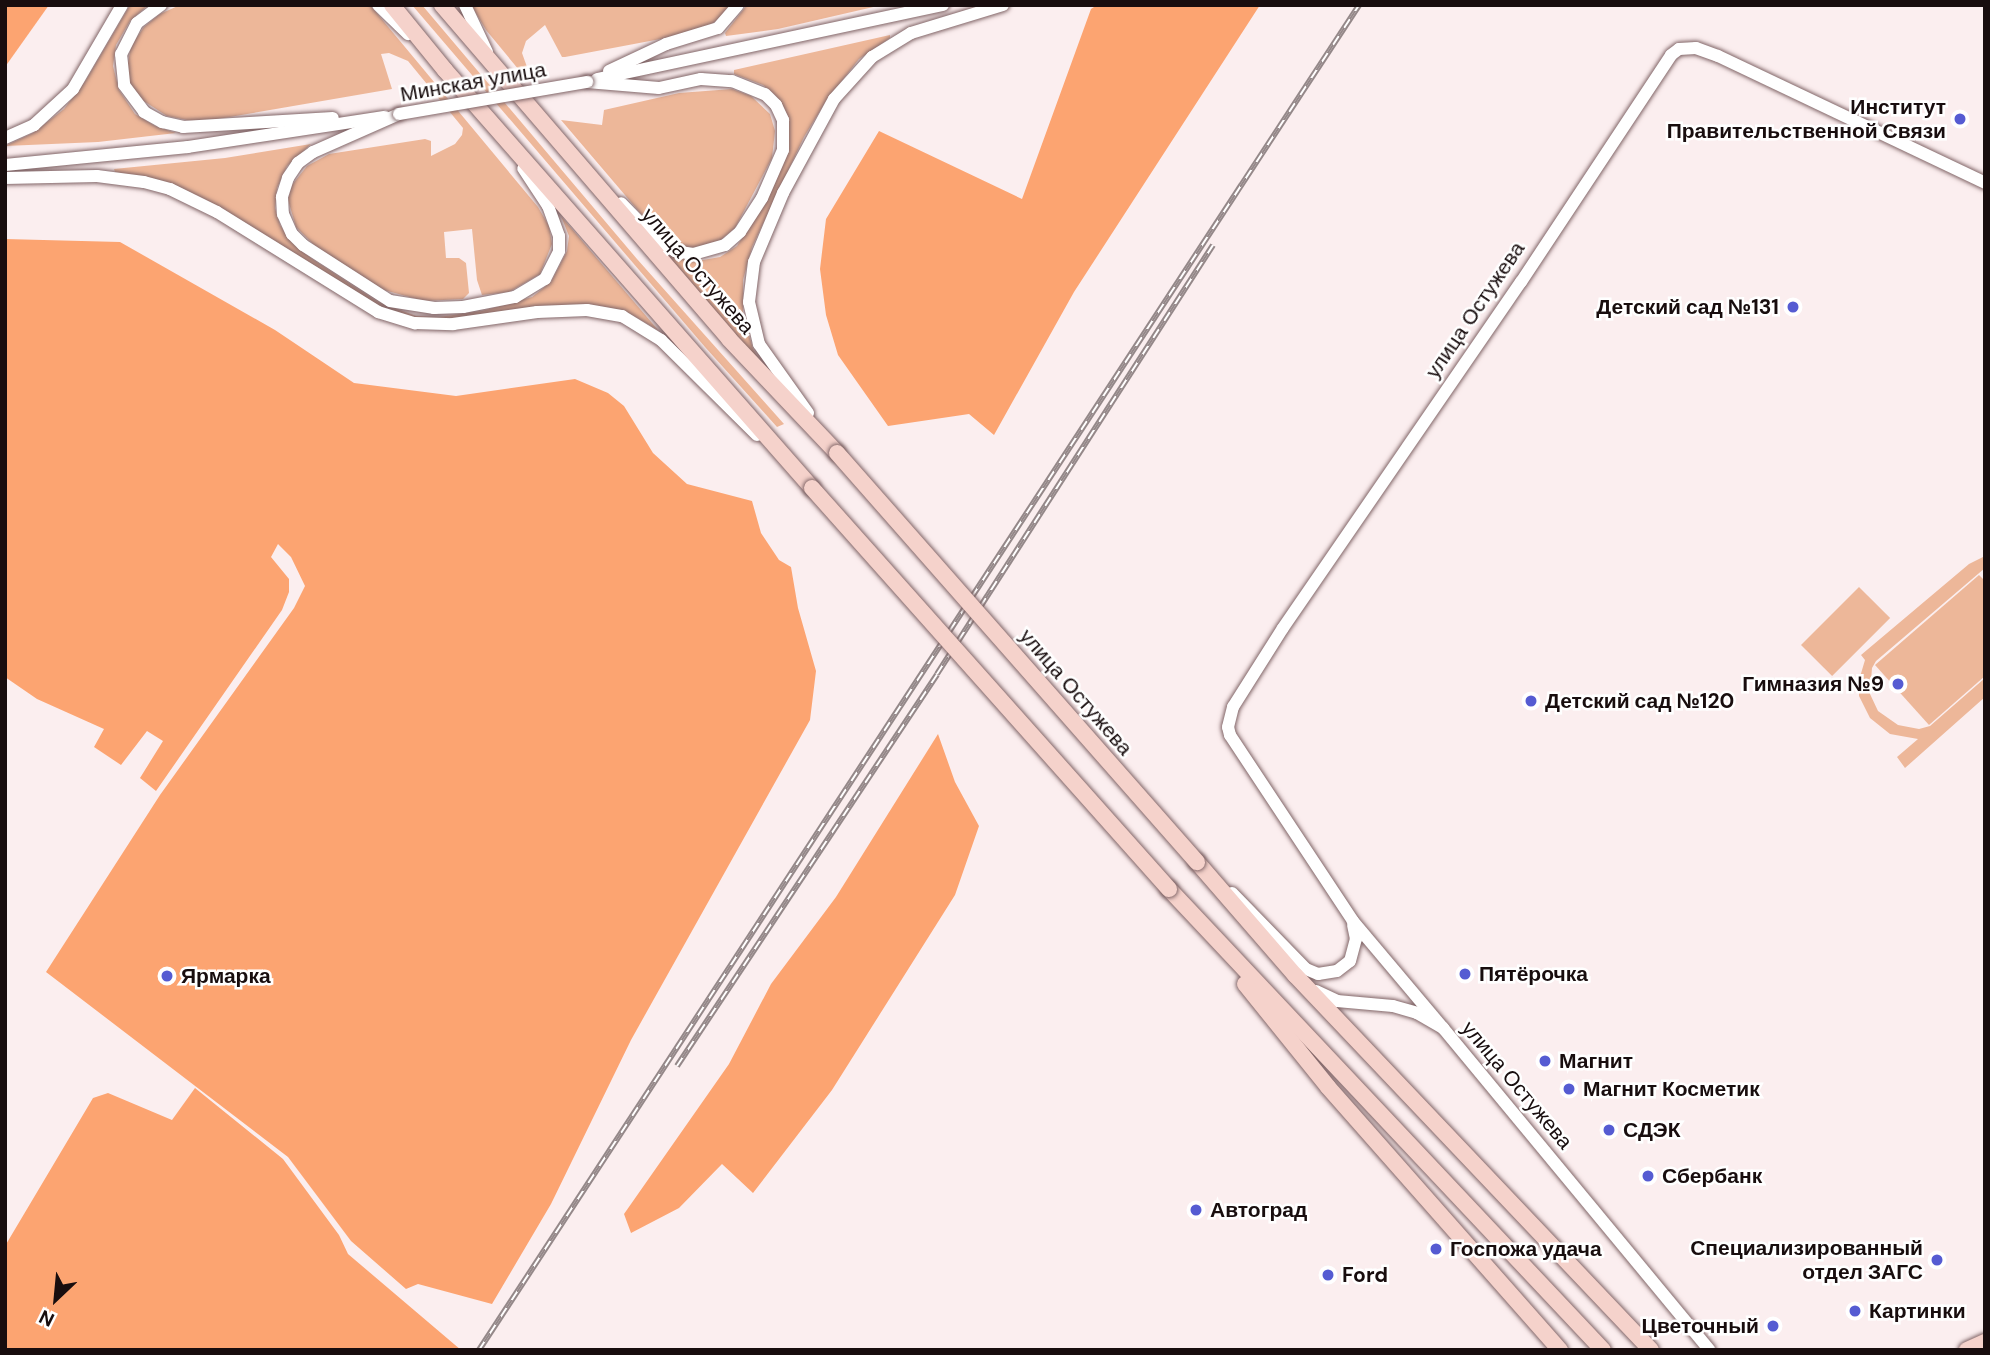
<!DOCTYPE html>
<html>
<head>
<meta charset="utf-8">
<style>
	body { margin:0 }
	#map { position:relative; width:1990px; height:1355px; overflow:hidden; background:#fbeeef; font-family:"DM Sans",sans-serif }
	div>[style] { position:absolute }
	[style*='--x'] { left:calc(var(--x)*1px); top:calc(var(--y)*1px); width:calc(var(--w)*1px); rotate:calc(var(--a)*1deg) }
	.green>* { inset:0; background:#edb799; transform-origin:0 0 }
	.forest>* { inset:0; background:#fca471 }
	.roads { filter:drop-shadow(0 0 2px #816567) drop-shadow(0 0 2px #816567) }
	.minor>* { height:12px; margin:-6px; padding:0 6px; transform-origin:6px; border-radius:6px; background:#fff }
	.major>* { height:16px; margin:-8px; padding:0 8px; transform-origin:8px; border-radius:8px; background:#f5d2cb }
	.rail>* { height:6px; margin-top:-3px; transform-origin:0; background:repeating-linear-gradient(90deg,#fff 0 10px,#948889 0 20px); box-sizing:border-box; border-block:2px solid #948889 }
	.bridges { filter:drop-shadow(0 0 2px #816567) drop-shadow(0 0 2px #816567) }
	.minor-bridge>* { height:12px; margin:-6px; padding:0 6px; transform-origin:6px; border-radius:6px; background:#fff }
	.major-bridge>* { height:16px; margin:-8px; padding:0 8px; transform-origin:8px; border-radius:8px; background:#f5d2cb }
	.dots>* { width:19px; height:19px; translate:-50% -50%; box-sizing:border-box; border:4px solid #fff; border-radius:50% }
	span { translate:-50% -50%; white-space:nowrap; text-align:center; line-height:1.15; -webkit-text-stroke:5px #fff; paint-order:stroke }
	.street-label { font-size:21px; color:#180d0e }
	.poi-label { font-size:21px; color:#180d0e; font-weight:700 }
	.right { translate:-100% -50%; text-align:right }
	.left { translate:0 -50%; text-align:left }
	.frame { position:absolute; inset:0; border:7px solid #180d0e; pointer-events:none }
	.north { position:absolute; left:21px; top:1264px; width:70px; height:70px; -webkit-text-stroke:5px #fff; paint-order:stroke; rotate:206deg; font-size:19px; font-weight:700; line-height:28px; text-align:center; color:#180d0e }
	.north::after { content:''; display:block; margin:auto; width:24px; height:32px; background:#180d0e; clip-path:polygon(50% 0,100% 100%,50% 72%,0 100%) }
</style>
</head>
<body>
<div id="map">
	<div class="green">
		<i style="clip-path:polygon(130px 5px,148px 5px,130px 21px,116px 45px,113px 66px,119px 90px,135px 114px,155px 126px,176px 133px,98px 142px,5px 146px,33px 133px,64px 109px,86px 80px)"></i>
		<i style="clip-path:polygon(180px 5px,370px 5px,538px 207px,549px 226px,552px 244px,540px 274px,509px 292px,482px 295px,477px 280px,472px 229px,444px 232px,446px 258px,459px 258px,466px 263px,469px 293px,463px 299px,424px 301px,384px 290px,316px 247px,296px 227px,288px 200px,292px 185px,307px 166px,329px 154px,425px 139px,431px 141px,431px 156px,455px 144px,462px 135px,463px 128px,408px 61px,389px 53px,381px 54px,392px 89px,218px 119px,192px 121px,167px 116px,139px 98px,128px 80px,128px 63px,131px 46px,144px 27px,160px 14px)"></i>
		<i style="clip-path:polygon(412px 5px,422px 5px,637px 259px,784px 424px,777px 427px,705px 347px)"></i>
		<i style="clip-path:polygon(471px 5px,731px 5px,722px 17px,705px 28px,687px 34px,565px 57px,562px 57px,545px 25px,526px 41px,522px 53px,527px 67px,519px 70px,486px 30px)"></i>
		<i style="clip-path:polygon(747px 5px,882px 5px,778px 29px,726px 36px,725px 33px)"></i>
		<i style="clip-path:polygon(890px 35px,890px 38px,859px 59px,826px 101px,804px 137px,752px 247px,743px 280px,743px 314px,753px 349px,763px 366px,668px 256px,703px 260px,720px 257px,737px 246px,766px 201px,789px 145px,787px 114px,775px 95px,763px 85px,734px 74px,734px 70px)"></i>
		<i style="clip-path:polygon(732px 89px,751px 96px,770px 114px,775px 131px,772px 158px,735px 228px,718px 242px,695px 248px,681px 247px,659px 235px,561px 120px,602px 125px,604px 110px,679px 93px)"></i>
		<i style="clip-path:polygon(311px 144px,287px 166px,277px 188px,275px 208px,280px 225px,291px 241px,312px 259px,378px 302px,416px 316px,439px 317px,482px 311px,532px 297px,551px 282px,567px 251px,569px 236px,561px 216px,658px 330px,625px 311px,594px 305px,469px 318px,411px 318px,376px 306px,192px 193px,170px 184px,115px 172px,114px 169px,225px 158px)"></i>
		<i style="clip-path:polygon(1985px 556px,1985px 568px,1876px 661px,1872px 668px,1870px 694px,1878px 711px,1898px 725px,1919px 729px,1930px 726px,1985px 678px,1985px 697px,1905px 768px,1897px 757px,1918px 739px,1890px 734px,1870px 718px,1859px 696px,1859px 680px,1865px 660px,1861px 655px,1969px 564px)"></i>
		<i style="clip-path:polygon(1979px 575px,1985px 581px,1985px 676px,1929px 725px,1875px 665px)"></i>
		<i style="left:1859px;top:587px;width:44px;height:82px;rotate:45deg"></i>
	</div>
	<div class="forest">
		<i style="clip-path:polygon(5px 5px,49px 5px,5px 67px)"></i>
		<i style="clip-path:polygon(1097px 5px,1260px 5px,1074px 292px,994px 435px,969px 414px,888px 426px,838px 355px,826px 315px,820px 269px,826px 219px,879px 131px,1022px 199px,1091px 9px)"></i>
		<i style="clip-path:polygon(5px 239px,120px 242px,275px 330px,354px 383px,456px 396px,575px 379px,608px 393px,624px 406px,653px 453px,687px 484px,752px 501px,761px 533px,779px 560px,791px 567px,798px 608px,816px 671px,810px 720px,631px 1040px,551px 1204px,492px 1304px,418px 1284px,406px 1289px,351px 1241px,288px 1157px,46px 972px,160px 795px,294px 608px,305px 586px,291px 557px,278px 544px,271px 557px,289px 579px,289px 592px,282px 610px,156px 791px,140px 778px,163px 741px,147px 731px,121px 765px,94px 747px,104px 729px,37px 699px,5px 677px)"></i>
		<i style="clip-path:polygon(938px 734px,955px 782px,979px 826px,955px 895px,832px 1090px,753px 1193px,722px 1164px,679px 1208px,631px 1233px,624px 1214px,729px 1064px,771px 984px,836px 897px)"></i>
		<i style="clip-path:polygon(195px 1088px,283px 1159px,339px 1235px,348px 1254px,461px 1350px,5px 1350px,5px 1246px,93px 1098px,108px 1093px,172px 1120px)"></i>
	</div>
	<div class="roads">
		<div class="minor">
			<i style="--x:161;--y:5;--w:30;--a:143"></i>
			<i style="--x:137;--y:23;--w:35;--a:117"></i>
			<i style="--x:121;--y:54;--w:31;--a:84"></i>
			<i style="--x:124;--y:85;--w:34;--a:53"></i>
			<i style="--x:144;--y:112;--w:21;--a:29"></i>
			<i style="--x:162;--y:122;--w:22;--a:13"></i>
			<i style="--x:183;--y:127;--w:150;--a:-3.4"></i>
			<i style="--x:378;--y:5;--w:42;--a:44"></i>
			<i style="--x:465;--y:5;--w:52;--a:64.9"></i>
			<i style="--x:609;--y:71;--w:63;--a:-25.3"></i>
			<i style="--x:666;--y:44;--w:54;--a:-17.1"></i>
			<i style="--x:718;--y:28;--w:30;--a:-49"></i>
			<i style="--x:597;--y:79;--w:354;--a:-12.1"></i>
			<i style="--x:587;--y:82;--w:72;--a:4.8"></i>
			<i style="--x:659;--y:88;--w:43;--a:-12.1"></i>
			<i style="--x:701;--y:79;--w:31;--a:4"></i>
			<i style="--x:732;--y:81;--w:35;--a:22"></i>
			<i style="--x:765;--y:94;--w:16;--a:45"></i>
			<i style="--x:776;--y:105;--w:17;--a:65"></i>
			<i style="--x:783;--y:120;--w:30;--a:90"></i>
			<i style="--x:783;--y:150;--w:52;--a:113.6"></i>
			<i style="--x:762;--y:198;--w:40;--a:122.9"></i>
			<i style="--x:740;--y:232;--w:20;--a:139"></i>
			<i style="--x:725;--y:245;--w:33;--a:164"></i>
			<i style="--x:693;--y:254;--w:18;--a:-171"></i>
			<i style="--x:675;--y:251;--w:22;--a:-148"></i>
			<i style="--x:656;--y:239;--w:50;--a:-134.2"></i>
			<i style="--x:399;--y:114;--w:94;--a:156.2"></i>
			<i style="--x:313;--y:152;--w:19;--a:144"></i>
			<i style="--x:298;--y:163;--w:18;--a:124"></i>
			<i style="--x:288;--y:178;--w:20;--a:108"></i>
			<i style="--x:282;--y:197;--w:17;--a:87"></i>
			<i style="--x:283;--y:214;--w:22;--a:66"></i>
			<i style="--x:292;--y:234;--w:16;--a:45"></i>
			<i style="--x:303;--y:245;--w:103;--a:32.8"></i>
			<i style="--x:390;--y:301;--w:45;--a:9"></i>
			<i style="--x:434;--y:308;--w:29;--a:-2"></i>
			<i style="--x:463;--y:307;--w:53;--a:-10.9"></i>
			<i style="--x:515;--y:297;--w:35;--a:-31"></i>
			<i style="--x:545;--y:279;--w:31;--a:-63"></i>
			<i style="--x:559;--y:251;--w:15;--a:-90"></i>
			<i style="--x:559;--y:236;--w:32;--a:-110"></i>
			<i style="--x:548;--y:206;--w:45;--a:-123.3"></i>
			<i style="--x:5;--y:138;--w:32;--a:-24"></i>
			<i style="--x:34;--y:125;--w:53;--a:-42.7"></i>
			<i style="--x:73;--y:89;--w:97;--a:-59.7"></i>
			<i style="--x:5;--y:165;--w:184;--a:-5.6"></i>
			<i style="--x:188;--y:147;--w:199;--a:-8.7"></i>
			<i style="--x:5;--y:178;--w:92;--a:-1.2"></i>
			<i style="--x:97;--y:176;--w:47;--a:7.3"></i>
			<i style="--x:144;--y:182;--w:27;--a:15"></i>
			<i style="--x:170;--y:189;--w:52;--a:26.1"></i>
			<i style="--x:217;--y:212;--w:190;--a:31.8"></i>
			<i style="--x:378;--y:312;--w:39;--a:17"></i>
			<i style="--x:415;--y:323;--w:38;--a:2"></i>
			<i style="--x:453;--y:324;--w:85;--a:-8.1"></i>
			<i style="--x:537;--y:312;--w:50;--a:-2.3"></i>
			<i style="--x:587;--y:310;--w:36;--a:10"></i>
			<i style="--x:622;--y:316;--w:46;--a:31.6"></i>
			<i style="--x:661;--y:340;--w:135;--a:44.7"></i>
			<i style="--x:808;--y:413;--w:85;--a:-125.4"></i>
			<i style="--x:759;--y:344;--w:43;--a:-103.4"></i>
			<i style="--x:749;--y:302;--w:40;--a:-82.9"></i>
			<i style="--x:754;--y:262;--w:75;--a:-67.2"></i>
			<i style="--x:783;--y:193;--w:107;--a:-61.5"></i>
			<i style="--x:834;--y:99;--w:57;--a:-47.9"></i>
			<i style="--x:872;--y:57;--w:46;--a:-31.6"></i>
			<i style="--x:911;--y:33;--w:96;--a:-16.9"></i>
			<i style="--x:1232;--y:893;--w:106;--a:45.8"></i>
			<i style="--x:1306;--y:969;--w:13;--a:23"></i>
			<i style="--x:1318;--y:974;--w:19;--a:-9"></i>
			<i style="--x:1337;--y:971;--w:16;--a:-38"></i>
			<i style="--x:1350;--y:961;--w:23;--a:-75"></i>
			<i style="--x:1356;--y:939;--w:14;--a:-102"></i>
			<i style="--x:1316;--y:991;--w:23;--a:25"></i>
			<i style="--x:1337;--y:1001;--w:56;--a:5.1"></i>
			<i style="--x:1393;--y:1006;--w:25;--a:16"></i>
			<i style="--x:1417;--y:1013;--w:30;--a:30"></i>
			<i style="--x:1443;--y:1028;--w:418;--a:50.4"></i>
			<i style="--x:1443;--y:1028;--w:140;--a:-130.1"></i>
			<i style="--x:1353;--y:921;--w:223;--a:-123.5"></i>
			<i style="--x:1230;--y:735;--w:8;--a:-104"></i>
			<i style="--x:1228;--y:727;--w:21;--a:-76"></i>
			<i style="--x:1233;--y:707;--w:93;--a:-57.7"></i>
			<i style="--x:1283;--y:628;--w:420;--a:-55.5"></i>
			<i style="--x:1521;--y:282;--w:272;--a:-56.5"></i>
			<i style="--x:1671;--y:55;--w:10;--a:-37"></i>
			<i style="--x:1679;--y:49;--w:17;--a:-3"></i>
			<i style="--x:1696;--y:48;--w:23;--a:20"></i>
			<i style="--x:1718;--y:56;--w:296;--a:25.4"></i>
		</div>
		<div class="major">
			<i style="--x:392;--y:5;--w:84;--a:50.8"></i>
			<i style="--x:445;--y:70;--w:556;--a:48.72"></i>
			<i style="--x:442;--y:5;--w:440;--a:49.3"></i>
			<i style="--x:729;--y:339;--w:157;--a:46.5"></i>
			<i style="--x:1197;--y:862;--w:150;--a:49.1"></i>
			<i style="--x:1295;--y:975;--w:517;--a:46.49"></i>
			<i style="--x:1169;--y:889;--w:633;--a:46.73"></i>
			<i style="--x:1245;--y:984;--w:132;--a:51.1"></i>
			<i style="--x:1328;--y:1087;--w:351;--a:48.6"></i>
			<i style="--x:1967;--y:1350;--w:20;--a:-24"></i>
		</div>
	</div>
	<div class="rail">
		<i style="--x:677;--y:1066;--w:470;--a:-56.4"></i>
		<i style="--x:937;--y:674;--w:510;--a:-57.24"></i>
		<i style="--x:479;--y:1350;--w:1607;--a:-56.8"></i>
	</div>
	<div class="bridges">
		<div class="minor-bridge">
			<i style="--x:399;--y:114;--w:191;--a:-9.7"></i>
		</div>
		<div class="major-bridge">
			<i style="--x:837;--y:453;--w:545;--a:48.65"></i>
			<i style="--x:812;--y:488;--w:537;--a:48.32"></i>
		</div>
	</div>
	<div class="dots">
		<i style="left:1960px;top:119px;background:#555bd2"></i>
		<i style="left:1793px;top:307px;background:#555bd2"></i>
		<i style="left:1898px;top:684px;background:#555bd2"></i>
		<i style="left:1531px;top:701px;background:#555bd2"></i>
		<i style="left:1465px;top:974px;background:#555bd2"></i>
		<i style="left:167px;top:976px;background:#555bd2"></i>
		<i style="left:1545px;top:1061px;background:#555bd2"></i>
		<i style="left:1569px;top:1089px;background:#555bd2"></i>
		<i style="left:1609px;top:1130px;background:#555bd2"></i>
		<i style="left:1648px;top:1176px;background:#555bd2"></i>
		<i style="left:1196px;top:1210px;background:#555bd2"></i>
		<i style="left:1436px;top:1249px;background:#555bd2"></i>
		<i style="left:1937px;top:1260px;background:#555bd2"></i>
		<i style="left:1328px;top:1275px;background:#555bd2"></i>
		<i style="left:1855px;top:1311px;background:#555bd2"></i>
		<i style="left:1773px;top:1326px;background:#555bd2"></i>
	</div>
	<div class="street-label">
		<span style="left:473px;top:82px;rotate:-10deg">Минская улица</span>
		<span style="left:698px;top:271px;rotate:49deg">улица Остужева</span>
		<span style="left:1475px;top:310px;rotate:-56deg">улица Остужева</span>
		<span style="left:1076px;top:692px;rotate:49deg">улица Остужева</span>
		<span style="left:1517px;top:1085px;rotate:50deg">улица Остужева</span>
	</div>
	<div class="poi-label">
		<span class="right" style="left:1946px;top:119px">Институт<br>Правительственной Связи</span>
		<span class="right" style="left:1779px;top:307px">Детский сад №131</span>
		<span class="right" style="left:1884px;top:684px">Гимназия №9</span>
		<span class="left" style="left:1545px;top:701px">Детский сад №120</span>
		<span class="left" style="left:1479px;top:974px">Пятёрочка</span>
		<span class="left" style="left:181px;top:976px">Ярмарка</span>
		<span class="left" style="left:1559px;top:1061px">Магнит</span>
		<span class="left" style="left:1583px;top:1089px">Магнит Косметик</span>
		<span class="left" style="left:1623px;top:1130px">СДЭК</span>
		<span class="left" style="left:1662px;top:1176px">Сбербанк</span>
		<span class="left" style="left:1210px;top:1210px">Автоград</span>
		<span class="right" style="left:1923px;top:1260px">Специализированный<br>отдел ЗАГС</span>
		<span class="left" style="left:1450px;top:1249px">Госпожа удача</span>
		<span class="left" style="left:1342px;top:1275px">Ford</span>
		<span class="left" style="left:1869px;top:1311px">Картинки</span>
		<span class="right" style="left:1759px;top:1326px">Цветочный</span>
	</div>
	<div class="frame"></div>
	<div class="north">N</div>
</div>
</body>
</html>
